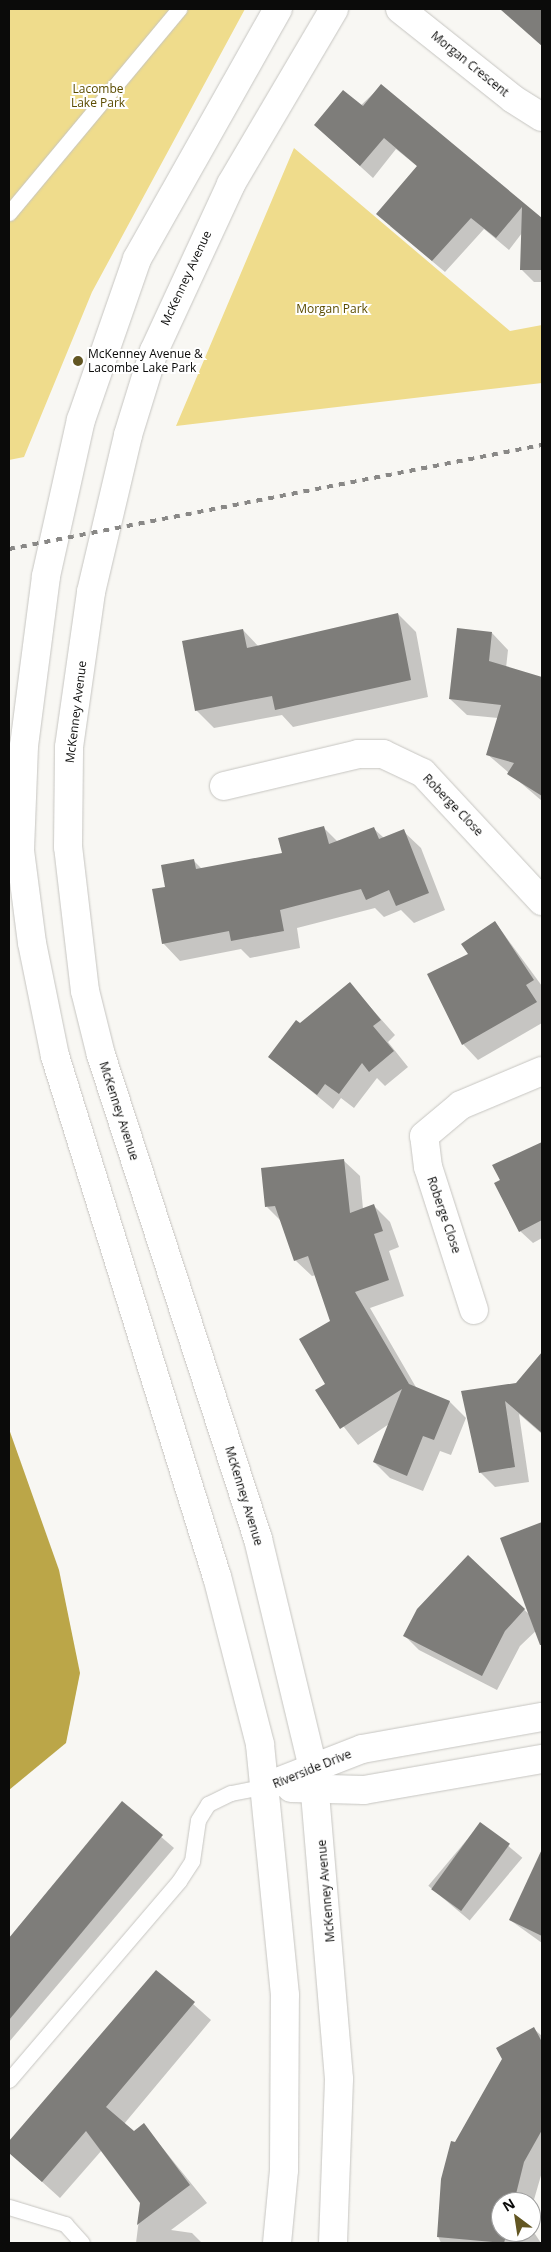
<!DOCTYPE html>
<html>
<head>
<meta charset="utf-8">
<style>
	body { margin:0 }
	#map { position:relative; width:551px; height:2252px; overflow:hidden; background:#f8f7f3; font-family:"Open Sans",sans-serif }
	div>[style] { position:absolute }
	[style*='--x'] { left:calc(var(--x)*1px); top:calc(var(--y)*1px); width:calc(var(--w)*1px); rotate:calc(var(--a)*1deg) }
	.green>* { inset:0; background:#efdc8c }
	.water>* { inset:0; background:#bba648 }
	.shadow>* { inset:0; background:#0003; transform-origin:0 0 }
	.building>* { inset:0; background:#7e7d7a; transform-origin:0 0 }
	.roads { filter:drop-shadow(0 0 1px #c6c5c1) drop-shadow(0 0 1px #c6c5c1) }
	.service>* { height:15px; margin:-7.5px; padding:0 7.5px; transform-origin:7.5px; border-radius:7.5px; background:#fff }
	.minor>* { height:28px; margin:-14px; padding:0 14px; transform-origin:14px; border-radius:14px; background:#fff }
	.tertiary>* { height:28px; margin:-14px; padding:0 14px; transform-origin:14px; border-radius:14px; background:#fff }
	.secondary>* { height:28px; margin:-14px; padding:0 14px; transform-origin:14px; border-radius:14px; background:#fff }
	.rail>* { height:4px; margin-top:-2px; transform-origin:0; background:repeating-linear-gradient(90deg,#898886 0 6px,transparent 0 12px) }
	.dots>* { width:14px; height:14px; translate:-50% -50%; box-sizing:border-box; border:2px solid #fff; border-radius:50% }
	span { translate:-50% -50%; white-space:nowrap; text-align:center; line-height:1.15; -webkit-text-stroke:4px #fff; paint-order:stroke }
	.street-label { font-size:12px; color:#0b0b0a }
	.park-label { font-size:12px; color:#5b4c00 }
	.poi-label { font-size:12px; color:#0b0b0a }
	.left { translate:0 -50%; text-align:left }
	.frame { position:absolute; inset:0; border:10px solid #0b0b0a; pointer-events:none }
	.north { position:absolute; left:491px; top:2192px; width:50px; height:50px; box-sizing:border-box; background:#fff; border:1px solid #9d9d9d; border-radius:50%; rotate:329deg; font-size:14px; font-weight:700; line-height:20px; text-align:center; color:#0b0b0a }
	.north::after { content:''; display:block; margin:auto; width:18px; height:22px; background:#625622; clip-path:polygon(50% 0,100% 100%,50% 72%,0 100%) }
</style>
</head>
<body>
<div id="map">
	<div class="green">
		<i style="clip-path:polygon(9px 9px,245px 9px,92px 292px,24px 457px,9px 460px)"></i>
		<i style="clip-path:polygon(294px 148px,510px 331px,542px 325px,542px 383px,176px 426px)"></i>
	</div>
	<div class="water">
		<i style="clip-path:polygon(9px 1429px,59px 1570px,80px 1673px,66px 1743px,9px 1790px)"></i>
	</div>
	<div class="shadow">
		<i style="clip-path:polygon(500px 9px,542px 9px,542px 46px)"></i>
		<i style="clip-path:polygon(381px 86px,542px 220px,542px 282px,534px 282px,521px 269px,522px 233px,509px 250px,484px 229px,445px 272px,390px 226px,418px 167px,396px 149px,373px 178px,328px 137px)"></i>
		<i style="clip-path:polygon(398px 614px,416px 632px,428px 697px,293px 727px,282px 715px,214px 728px,196px 710px,243px 630px,259px 647px)"></i>
		<i style="clip-path:polygon(492px 633px,508px 650px,506px 668px,534px 676px,542px 684px,542px 801px,487px 754px,498px 718px,467px 715px,450px 699px)"></i>
		<i style="clip-path:polygon(324px 828px,338px 842px,373px 828px,384px 838px,403px 831px,421px 848px,445px 910px,414px 923px,401px 910px,384px 917px,375px 908px,297px 928px,300px 948px,250px 958px,241px 949px,180px 961px,163px 943px,166px 888px,193px 860px,202px 869px,284px 854px)"></i>
		<i style="clip-path:polygon(495px 922px,542px 986px,542px 1023px,478px 1060px,463px 1044px,469px 954px)"></i>
		<i style="clip-path:polygon(349px 983px,395px 1035px,388px 1042px,408px 1067px,385px 1086px,377px 1078px,354px 1108px,341px 1098px,333px 1109px,269px 1056px)"></i>
		<i style="clip-path:polygon(542px 1145px,542px 1238px,533px 1243px,520px 1231px,494px 1165px)"></i>
		<i style="clip-path:polygon(343px 1160px,360px 1176px,363px 1209px,374px 1206px,390px 1222px,399px 1247px,389px 1251px,404px 1296px,370px 1308px,417px 1389px,450px 1402px,466px 1418px,451px 1455px,440px 1451px,423px 1491px,390px 1478px,374px 1462px,389px 1424px,358px 1445px,316px 1391px,327px 1384px,332px 1321px,316px 1275px,312px 1276px,295px 1260px,282px 1222px,267px 1207px)"></i>
		<i style="clip-path:polygon(537px 1361px,542px 1365px,542px 1434px,519px 1414px,529px 1482px,495px 1487px,480px 1472px,463px 1392px,517px 1384px)"></i>
		<i style="clip-path:polygon(541px 1524px,542px 1625px,520px 1646px,497px 1690px,419px 1650px,404px 1635px,468px 1557px,531px 1616px)"></i>
		<i style="clip-path:polygon(122px 1803px,174px 1848px,9px 2042px,9px 1938px)"></i>
		<i style="left:481px;top:1823px;width:54px;height:82px;rotate:40deg"></i>
		<i style="clip-path:polygon(540px 1856px,542px 1857px,542px 1943px,510px 1920px)"></i>
		<i style="clip-path:polygon(156px 1971px,211px 2020px,124px 2124px,133px 2133px,144px 2125px,207px 2203px,171px 2230px,192px 2233px,202px 2243px,136px 2243px,141px 2203px,102px 2150px,60px 2198px,9px 2152px,9px 2143px)"></i>
		<i style="clip-path:polygon(534px 2029px,542px 2036px,542px 2172px,531px 2210px,531px 2202px,501px 2202px,501px 2232px,531px 2232px,531px 2228px,541px 2243px,441px 2243px,438px 2236px,456px 2144px)"></i>
	</div>
	<div class="building">
		<i style="clip-path:polygon(500px 9px,542px 9px,542px 46px)"></i>
		<i style="clip-path:polygon(381px 84px,542px 218px,542px 270px,520px 270px,522px 207px,496px 238px,471px 218px,432px 261px,376px 214px,417px 166px,384px 138px,360px 166px,314px 125px,343px 90px,363px 106px)"></i>
		<i style="clip-path:polygon(398px 613px,411px 680px,275px 710px,272px 696px,195px 711px,182px 641px,243px 629px,247px 648px)"></i>
		<i style="clip-path:polygon(457px 628px,492px 632px,489px 661px,542px 677px,542px 796px,507px 774px,514px 763px,486px 755px,501px 705px,449px 699px)"></i>
		<i style="clip-path:polygon(324px 826px,329px 844px,374px 827px,379px 839px,404px 829px,429px 893px,396px 906px,389px 890px,366px 900px,361px 889px,280px 910px,284px 931px,231px 941px,229px 931px,162px 944px,152px 889px,165px 887px,161px 865px,194px 859px,196px 869px,282px 853px,278px 838px)"></i>
		<i style="clip-path:polygon(495px 921px,534px 980px,526px 985px,537px 1002px,462px 1045px,427px 974px,468px 954px,461px 944px)"></i>
		<i style="clip-path:polygon(350px 982px,381px 1020px,373px 1026px,394px 1051px,369px 1072px,362px 1063px,339px 1094px,325px 1084px,317px 1095px,268px 1057px,296px 1020px,300px 1023px)"></i>
		<i style="clip-path:polygon(542px 1142px,542px 1220px,519px 1232px,494px 1183px,500px 1180px,492px 1165px)"></i>
		<i style="clip-path:polygon(344px 1159px,350px 1213px,374px 1204px,383px 1231px,374px 1234px,389px 1280px,355px 1292px,409px 1384px,450px 1401px,434px 1440px,423px 1436px,407px 1476px,373px 1462px,402px 1389px,340px 1429px,315px 1390px,325px 1384px,299px 1339px,330px 1321px,308px 1256px,294px 1261px,275px 1206px,265px 1207px,261px 1168px)"></i>
		<i style="clip-path:polygon(542px 1352px,542px 1433px,505px 1401px,515px 1467px,479px 1473px,461px 1391px,516px 1383px)"></i>
		<i style="clip-path:polygon(542px 1522px,542px 1645px,540px 1645px,500px 1538px)"></i>
		<i style="clip-path:polygon(468px 1555px,525px 1609px,505px 1631px,482px 1676px,403px 1636px,417px 1609px)"></i>
		<i style="clip-path:polygon(122px 1801px,163px 1835px,9px 2020px,9px 1938px)"></i>
		<i style="left:480px;top:1822px;width:37px;height:83px;rotate:36deg"></i>
		<i style="clip-path:polygon(542px 1849px,542px 1936px,509px 1920px)"></i>
		<i style="clip-path:polygon(156px 1970px,195px 2002px,106px 2107px,134px 2131px,144px 2123px,190px 2185px,137px 2225px,140px 2203px,86px 2131px,42px 2182px,9px 2153px,9px 2141px)"></i>
		<i style="clip-path:polygon(534px 2027px,542px 2042px,542px 2130px,524px 2162px,514px 2202px,501px 2202px,501px 2232px,507px 2232px,504px 2243px,437px 2237px,441px 2179px,451px 2141px,455px 2142px,502px 2059px,496px 2048px)"></i>
	</div>
	<div class="roads">
		<div class="service">
			<i style="--x:9;--y:213;--w:266;--a:-50.2"></i>
			<i style="--x:9;--y:2080;--w:262;--a:-49.5"></i>
			<i style="--x:179;--y:1881;--w:24;--a:-57"></i>
			<i style="--x:192;--y:1861;--w:41;--a:-81.7"></i>
			<i style="--x:198;--y:1820;--w:19;--a:-58"></i>
			<i style="--x:208;--y:1804;--w:25;--a:-26"></i>
			<i style="--x:231;--y:1793;--w:37;--a:-11"></i>
			<i style="--x:9;--y:2207;--w:59;--a:16.9"></i>
			<i style="--x:65;--y:2224;--w:25;--a:48"></i>
		</div>
		<div class="minor">
			<i style="--x:400;--y:9;--w:144;--a:38.5"></i>
			<i style="--x:513;--y:99;--w:34;--a:32"></i>
			<i style="--x:224;--y:786;--w:138;--a:-13.4"></i>
			<i style="--x:358;--y:754;--w:25;--a:0"></i>
			<i style="--x:383;--y:754;--w:44;--a:25.4"></i>
			<i style="--x:423;--y:773;--w:175;--a:47.1"></i>
			<i style="--x:474;--y:1310;--w:150;--a:-107.8"></i>
			<i style="--x:428;--y:1167;--w:31;--a:-97"></i>
			<i style="--x:424;--y:1136;--w:48;--a:-40"></i>
			<i style="--x:461;--y:1105;--w:88;--a:-22.8"></i>
		</div>
		<div class="tertiary">
			<i style="--x:267;--y:1786;--w:102;--a:-21.3"></i>
			<i style="--x:362;--y:1749;--w:183;--a:-10.1"></i>
			<i style="--x:291;--y:1788;--w:73;--a:1.6"></i>
			<i style="--x:364;--y:1790;--w:181;--a:-9.9"></i>
		</div>
		<div class="secondary">
			<i style="--x:277;--y:2243;--w:73;--a:-84.5"></i>
			<i style="--x:284;--y:2170;--w:175;--a:-89.7"></i>
			<i style="--x:285;--y:1995;--w:252;--a:-95.7"></i>
			<i style="--x:260;--y:1744;--w:172;--a:-104.4"></i>
			<i style="--x:217;--y:1577;--w:546;--a:-107.27"></i>
			<i style="--x:55;--y:1056;--w:115;--a:-101.5"></i>
			<i style="--x:32;--y:943;--w:94;--a:-97.4"></i>
			<i style="--x:20;--y:850;--w:104;--a:-87.8"></i>
			<i style="--x:24;--y:746;--w:171;--a:-82.6"></i>
			<i style="--x:46;--y:576;--w:160;--a:-77.4"></i>
			<i style="--x:81;--y:420;--w:170;--a:-70.8"></i>
			<i style="--x:137;--y:259;--w:287;--a:-60.6"></i>
			<i style="--x:333;--y:2243;--w:164;--a:-87.9"></i>
			<i style="--x:339;--y:2079;--w:312;--a:-94.8"></i>
			<i style="--x:313;--y:1768;--w:236;--a:-103.5"></i>
			<i style="--x:258;--y:1539;--w:509;--a:-107.97"></i>
			<i style="--x:101;--y:1055;--w:66;--a:-104"></i>
			<i style="--x:85;--y:991;--w:145;--a:-96.7"></i>
			<i style="--x:68;--y:847;--w:100;--a:-89.4"></i>
			<i style="--x:69;--y:747;--w:157;--a:-81.9"></i>
			<i style="--x:91;--y:592;--w:161;--a:-76.7"></i>
			<i style="--x:128;--y:435;--w:88;--a:-72.8"></i>
			<i style="--x:154;--y:351;--w:184;--a:-65.2"></i>
			<i style="--x:231;--y:184;--w:203;--a:-59.5"></i>
		</div>
	</div>
	<div class="rail">
		<i style="--x:9;--y:549;--w:543;--a:-11.04"></i>
	</div>
	<div class="dots">
		<i style="left:78px;top:361px;background:#625622"></i>
	</div>
	<div class="street-label">
		<span style="left:470px;top:64px;rotate:39deg">Morgan Crescent</span>
		<span style="left:186px;top:278px;rotate:-65deg">McKenney Avenue</span>
		<span style="left:76px;top:712px;rotate:-83deg">McKenney Avenue</span>
		<span style="left:453px;top:805px;rotate:46deg">Roberge Close</span>
		<span style="left:119px;top:1111px;rotate:72deg">McKenney Avenue</span>
		<span style="left:444px;top:1215px;rotate:71deg">Roberge Close</span>
		<span style="left:244px;top:1496px;rotate:73deg">McKenney Avenue</span>
		<span style="left:312px;top:1769px;rotate:-22deg">Riverside Drive</span>
		<span style="left:326px;top:1891px;rotate:-95deg">McKenney Avenue</span>
	</div>
	<div class="park-label">
		<span style="left:98px;top:96px">Lacombe<br>Lake Park</span>
		<span style="left:332px;top:309px">Morgan Park</span>
	</div>
	<div class="poi-label">
		<span class="left" style="left:88px;top:361px">McKenney Avenue &amp;<br>Lacombe Lake Park</span>
	</div>
	<div class="frame"></div>
	<div class="north">N</div>
</div>
</body>
</html>
